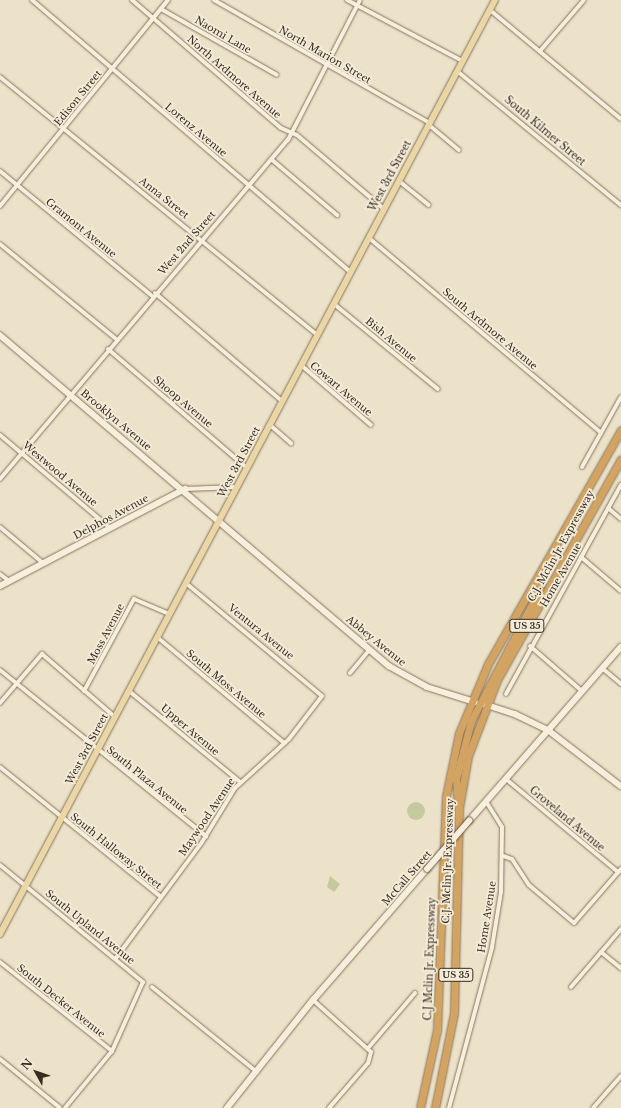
<!DOCTYPE html>
<html>
<head>
<meta charset="utf-8">
<style>
	body { margin:0 }
	#map { position:relative; width:621px; height:1108px; overflow:hidden; background:#ece2c9; font-family:"Libre Baskerville",serif }
	div>[style] { position:absolute }
	[style*='--x'] { left:calc(var(--x)*1px); top:calc(var(--y)*1px); width:calc(var(--w)*1px); rotate:calc(var(--a)*1deg) }
	.green>* { inset:0; background:#c4c99e }
	.round { border-radius:50% }
	.roads { filter:drop-shadow(0 0 1px #87755f) drop-shadow(0 0 1px #87755f) }
	.street>* { height:4px; margin:-2px; padding:0 2px; transform-origin:2px; border-radius:2px; background:#f7efdc }
	.secondary>* { height:5.5px; margin:-2.75px; padding:0 2.75px; transform-origin:2.75px; border-radius:2.75px; background:#f7efdc }
	.primary>* { height:6px; margin:-3px; padding:0 3px; transform-origin:3px; border-radius:3px; background:#ebd6a5 }
	.highway>* { height:7px; margin:-3.5px; padding:0 3.5px; transform-origin:3.5px; border-radius:3.5px; background:#d3a362 }
	.bridges { filter:drop-shadow(0 0 1px #695642) drop-shadow(0 0 1px #695642) }
	.secondary-bridge>* { height:5.5px; margin:-2.75px; padding:0 2.75px; transform-origin:2.75px; border-radius:2.75px; background:#f7efdc }
	span { translate:-50% -50%; white-space:nowrap; text-align:center; line-height:1.15; -webkit-text-stroke:3.5px #f4ecd8; paint-order:stroke }
	.shield-label span { padding:1px 3px; background:#f4ecd8; border:1px solid; border-radius:3px; -webkit-text-stroke-width:0 }
	.shield-label { font-size:9px; color:#382d21; font-weight:700 }
	.street-label { font-size:10px; color:#382d21 }
	.north { position:absolute; left:16px; top:1052px; width:40px; height:40px; -webkit-text-stroke:3px #f4ecd8; paint-order:stroke; rotate:310deg; font-size:11px; font-weight:700; line-height:16px; text-align:center; color:#382d21 }
	.north::after { content:''; display:block; margin:auto; width:14px; height:18px; background:#382d21; clip-path:polygon(50% 0,100% 100%,50% 72%,0 100%) }
</style>
</head>
<body>
<div id="map">
	<div class="green">
		<i class="round" style="left:407px;top:802px;width:18px;height:18px"></i>
		<i style="clip-path:polygon(330px 876px,340px 884px,334px 892px,327px 887px)"></i>
	</div>
	<div class="roads">
		<div class="street">
			<i style="--x:32;--y:0;--w:419;--a:40.5"></i>
			<i style="--x:132;--y:0;--w:196;--a:40.7"></i>
			<i style="--x:281;--y:128;--w:17;--a:24"></i>
			<i style="--x:297;--y:135;--w:114;--a:40.4"></i>
			<i style="--x:214;--y:0;--w:249;--a:29.7"></i>
			<i style="--x:347;--y:0;--w:130;--a:27.9"></i>
			<i style="--x:161;--y:9;--w:133;--a:29.6"></i>
			<i style="--x:490;--y:10;--w:170;--a:39.8"></i>
			<i style="--x:540;--y:51;--w:67;--a:-49.2"></i>
			<i style="--x:457;--y:71;--w:212;--a:39.3"></i>
			<i style="--x:0;--y:77;--w:409;--a:39.1"></i>
			<i style="--x:429;--y:125;--w:39;--a:40"></i>
			<i style="--x:271;--y:159;--w:87;--a:40.3"></i>
			<i style="--x:0;--y:171;--w:197;--a:39.4"></i>
			<i style="--x:399;--y:181;--w:38;--a:39"></i>
			<i style="--x:0;--y:206;--w:266;--a:-50.8"></i>
			<i style="--x:369;--y:238;--w:303;--a:40"></i>
			<i style="--x:0;--y:244;--w:150;--a:39.3"></i>
			<i style="--x:155;--y:293;--w:167;--a:40.4"></i>
			<i style="--x:334;--y:304;--w:134;--a:39.3"></i>
			<i style="--x:108;--y:349;--w:183;--a:40.6"></i>
			<i style="--x:301;--y:365;--w:92;--a:40.6"></i>
			<i style="--x:270;--y:425;--w:28;--a:41"></i>
			<i style="--x:0;--y:435;--w:143;--a:40.2"></i>
			<i style="--x:582;--y:467;--w:80;--a:-60.9"></i>
			<i style="--x:0;--y:479;--w:445;--a:-49.7"></i>
			<i style="--x:288;--y:140;--w:157;--a:-62.8"></i>
			<i style="--x:185;--y:489;--w:52;--a:-2.2"></i>
			<i style="--x:608;--y:508;--w:17;--a:40"></i>
			<i style="--x:0;--y:527;--w:56;--a:39.9"></i>
			<i style="--x:581;--y:557;--w:52;--a:40.4"></i>
			<i style="--x:0;--y:574;--w:11;--a:38"></i>
			<i style="--x:157;--y:637;--w:165;--a:39.8"></i>
			<i style="--x:530;--y:646;--w:69;--a:40.9"></i>
			<i style="--x:602;--y:668;--w:25;--a:40"></i>
			<i style="--x:0;--y:670;--w:265;--a:38.9"></i>
			<i style="--x:350;--y:673;--w:30;--a:-50"></i>
			<i style="--x:84;--y:691;--w:105;--a:-61.5"></i>
			<i style="--x:134;--y:599;--w:38;--a:23"></i>
			<i style="--x:129;--y:691;--w:144;--a:39.3"></i>
			<i style="--x:506;--y:694;--w:239;--a:-61.2"></i>
			<i style="--x:0;--y:703;--w:65;--a:-49.4"></i>
			<i style="--x:42;--y:654;--w:96;--a:40.8"></i>
			<i style="--x:0;--y:767;--w:206;--a:38.9"></i>
			<i style="--x:506;--y:779;--w:146;--a:39.7"></i>
			<i style="--x:503;--y:856;--w:9;--a:18"></i>
			<i style="--x:512;--y:859;--w:31;--a:57"></i>
			<i style="--x:529;--y:885;--w:59;--a:40.2"></i>
			<i style="--x:574;--y:923;--w:72;--a:-49"></i>
			<i style="--x:0;--y:865;--w:185;--a:39.3"></i>
			<i style="--x:143;--y:982;--w:76;--a:114.2"></i>
			<i style="--x:112;--y:1051;--w:74;--a:129.5"></i>
			<i style="--x:601;--y:952;--w:26;--a:39"></i>
			<i style="--x:116;--y:958;--w:144;--a:-53.4"></i>
			<i style="--x:202;--y:842;--w:63;--a:-58.6"></i>
			<i style="--x:235;--y:788;--w:73;--a:-42.2"></i>
			<i style="--x:289;--y:739;--w:54;--a:-52.5"></i>
			<i style="--x:322;--y:696;--w:177;--a:-140.3"></i>
			<i style="--x:0;--y:962;--w:143;--a:38.5"></i>
			<i style="--x:152;--y:987;--w:135;--a:39"></i>
			<i style="--x:571;--y:987;--w:77;--a:-49.2"></i>
			<i style="--x:313;--y:1000;--w:78;--a:41.9"></i>
			<i style="--x:371;--y:1052;--w:11;--a:105"></i>
			<i style="--x:368;--y:1063;--w:60;--a:130.9"></i>
			<i style="--x:369;--y:1047;--w:71;--a:-49.6"></i>
			<i style="--x:0;--y:1059;--w:77;--a:39.2"></i>
			<i style="--x:449;--y:1108;--w:167;--a:-75"></i>
			<i style="--x:492;--y:947;--w:56;--a:-80.7"></i>
			<i style="--x:501;--y:892;--w:65;--a:-89.1"></i>
			<i style="--x:502;--y:827;--w:31;--a:-122"></i>
			<i style="--x:593;--y:1108;--w:43;--a:-48.8"></i>
		</div>
		<div class="secondary">
			<i style="--x:0;--y:335;--w:511;--a:40.39"></i>
			<i style="--x:389;--y:666;--w:43;--a:28.9"></i>
			<i style="--x:427;--y:687;--w:50;--a:17.4"></i>
			<i style="--x:0;--y:586;--w:209;--a:-27.7"></i>
			<i style="--x:484;--y:704;--w:33;--a:18"></i>
			<i style="--x:515;--y:714;--w:37;--a:26"></i>
			<i style="--x:548;--y:730;--w:92;--a:37.5"></i>
			<i style="--x:469;--y:821;--w:231;--a:-48.9"></i>
			<i style="--x:227;--y:1108;--w:138;--a:-51.5"></i>
			<i style="--x:313;--y:1000;--w:174;--a:-49"></i>
		</div>
		<div class="primary">
			<i style="--x:0;--y:934;--w:1057;--a:-62.08"></i>
		</div>
		<div class="highway">
			<i style="--x:458;--y:806;--w:27;--a:-94"></i>
			<i style="--x:456;--y:779;--w:60;--a:-75.5"></i>
			<i style="--x:471;--y:721;--w:147;--a:-62.4"></i>
			<i style="--x:539;--y:591;--w:19;--a:-81"></i>
			<i style="--x:420;--y:1108;--w:80;--a:-77.7"></i>
			<i style="--x:437;--y:1030;--w:234;--a:-87.8"></i>
			<i style="--x:446;--y:796;--w:64;--a:-78.3"></i>
			<i style="--x:459;--y:733;--w:75;--a:-67.2"></i>
			<i style="--x:488;--y:664;--w:269;--a:-60.4"></i>
			<i style="--x:435;--y:1108;--w:97;--a:-78.7"></i>
			<i style="--x:454;--y:1013;--w:205;--a:-88.6"></i>
			<i style="--x:459;--y:808;--w:53;--a:-80.2"></i>
			<i style="--x:468;--y:756;--w:81;--a:-69.1"></i>
			<i style="--x:497;--y:680;--w:253;--a:-60.7"></i>
		</div>
	</div>
	<div class="bridges">
		<div class="secondary-bridge">
			<i style="--x:427;--y:869;--w:64;--a:-48.8"></i>
		</div>
	</div>
	<div class="shield-label">
		<span style="left:527px;top:626px">US 35</span>
		<span style="left:456px;top:975px">US 35</span>
	</div>
	<div class="street-label">
		<span style="left:223px;top:35px;rotate:30deg">Naomi Lane</span>
		<span style="left:325px;top:55px;rotate:30deg">North Marion Street</span>
		<span style="left:234px;top:77px;rotate:41deg">North Ardmore Avenue</span>
		<span style="left:78px;top:98px;rotate:-51deg">Edison Street</span>
		<span style="left:196px;top:130px;rotate:40deg">Lorenz Avenue</span>
		<span style="left:545px;top:131px;rotate:40deg">South Kilmer Street</span>
		<span style="left:390px;top:176px;rotate:-62deg">West 3rd Street</span>
		<span style="left:164px;top:198px;rotate:38deg">Anna Street</span>
		<span style="left:81px;top:228px;rotate:39deg">Gramont Avenue</span>
		<span style="left:187px;top:243px;rotate:-49deg">West 2nd Street</span>
		<span style="left:490px;top:329px;rotate:40deg">South Ardmore Avenue</span>
		<span style="left:391px;top:340px;rotate:40deg">Bish Avenue</span>
		<span style="left:341px;top:389px;rotate:40deg">Cowart Avenue</span>
		<span style="left:183px;top:402px;rotate:40deg">Shoop Avenue</span>
		<span style="left:116px;top:420px;rotate:40deg">Brooklyn Avenue</span>
		<span style="left:239px;top:462px;rotate:-62deg">West 3rd Street</span>
		<span style="left:60px;top:474px;rotate:40deg">Westwood Avenue</span>
		<span style="left:111px;top:517px;rotate:-28deg">Delphos Avenue</span>
		<span style="left:561px;top:546px;rotate:-61deg">C.J. Mclin Jr. Expressway</span>
		<span style="left:561px;top:575px;rotate:-60deg">Home Avenue</span>
		<span style="left:261px;top:632px;rotate:39deg">Ventura Avenue</span>
		<span style="left:106px;top:634px;rotate:-62deg">Moss Avenue</span>
		<span style="left:376px;top:641px;rotate:39deg">Abbey Avenue</span>
		<span style="left:226px;top:684px;rotate:40deg">South Moss Avenue</span>
		<span style="left:190px;top:730px;rotate:40deg">Upper Avenue</span>
		<span style="left:87px;top:749px;rotate:-62deg">West 3rd Street</span>
		<span style="left:147px;top:780px;rotate:39deg">South Plaza Avenue</span>
		<span style="left:207px;top:817px;rotate:-56deg">Maywood Avenue</span>
		<span style="left:567px;top:819px;rotate:40deg">Groveland Avenue</span>
		<span style="left:116px;top:851px;rotate:39deg">South Halloway Street</span>
		<span style="left:448px;top:861px;rotate:-88deg">C.J. Mclin Jr. Expressway</span>
		<span style="left:407px;top:878px;rotate:-49deg">McCall Street</span>
		<span style="left:487px;top:917px;rotate:-81deg">Home Avenue</span>
		<span style="left:90px;top:927px;rotate:39deg">South Upland Avenue</span>
		<span style="left:430px;top:959px;rotate:-88deg">C.J Mclin Jr. Expressway</span>
		<span style="left:61px;top:1001px;rotate:39deg">South Decker Avenue</span>
	</div>
	<div class="north">N</div>
</div>
</body>
</html>
